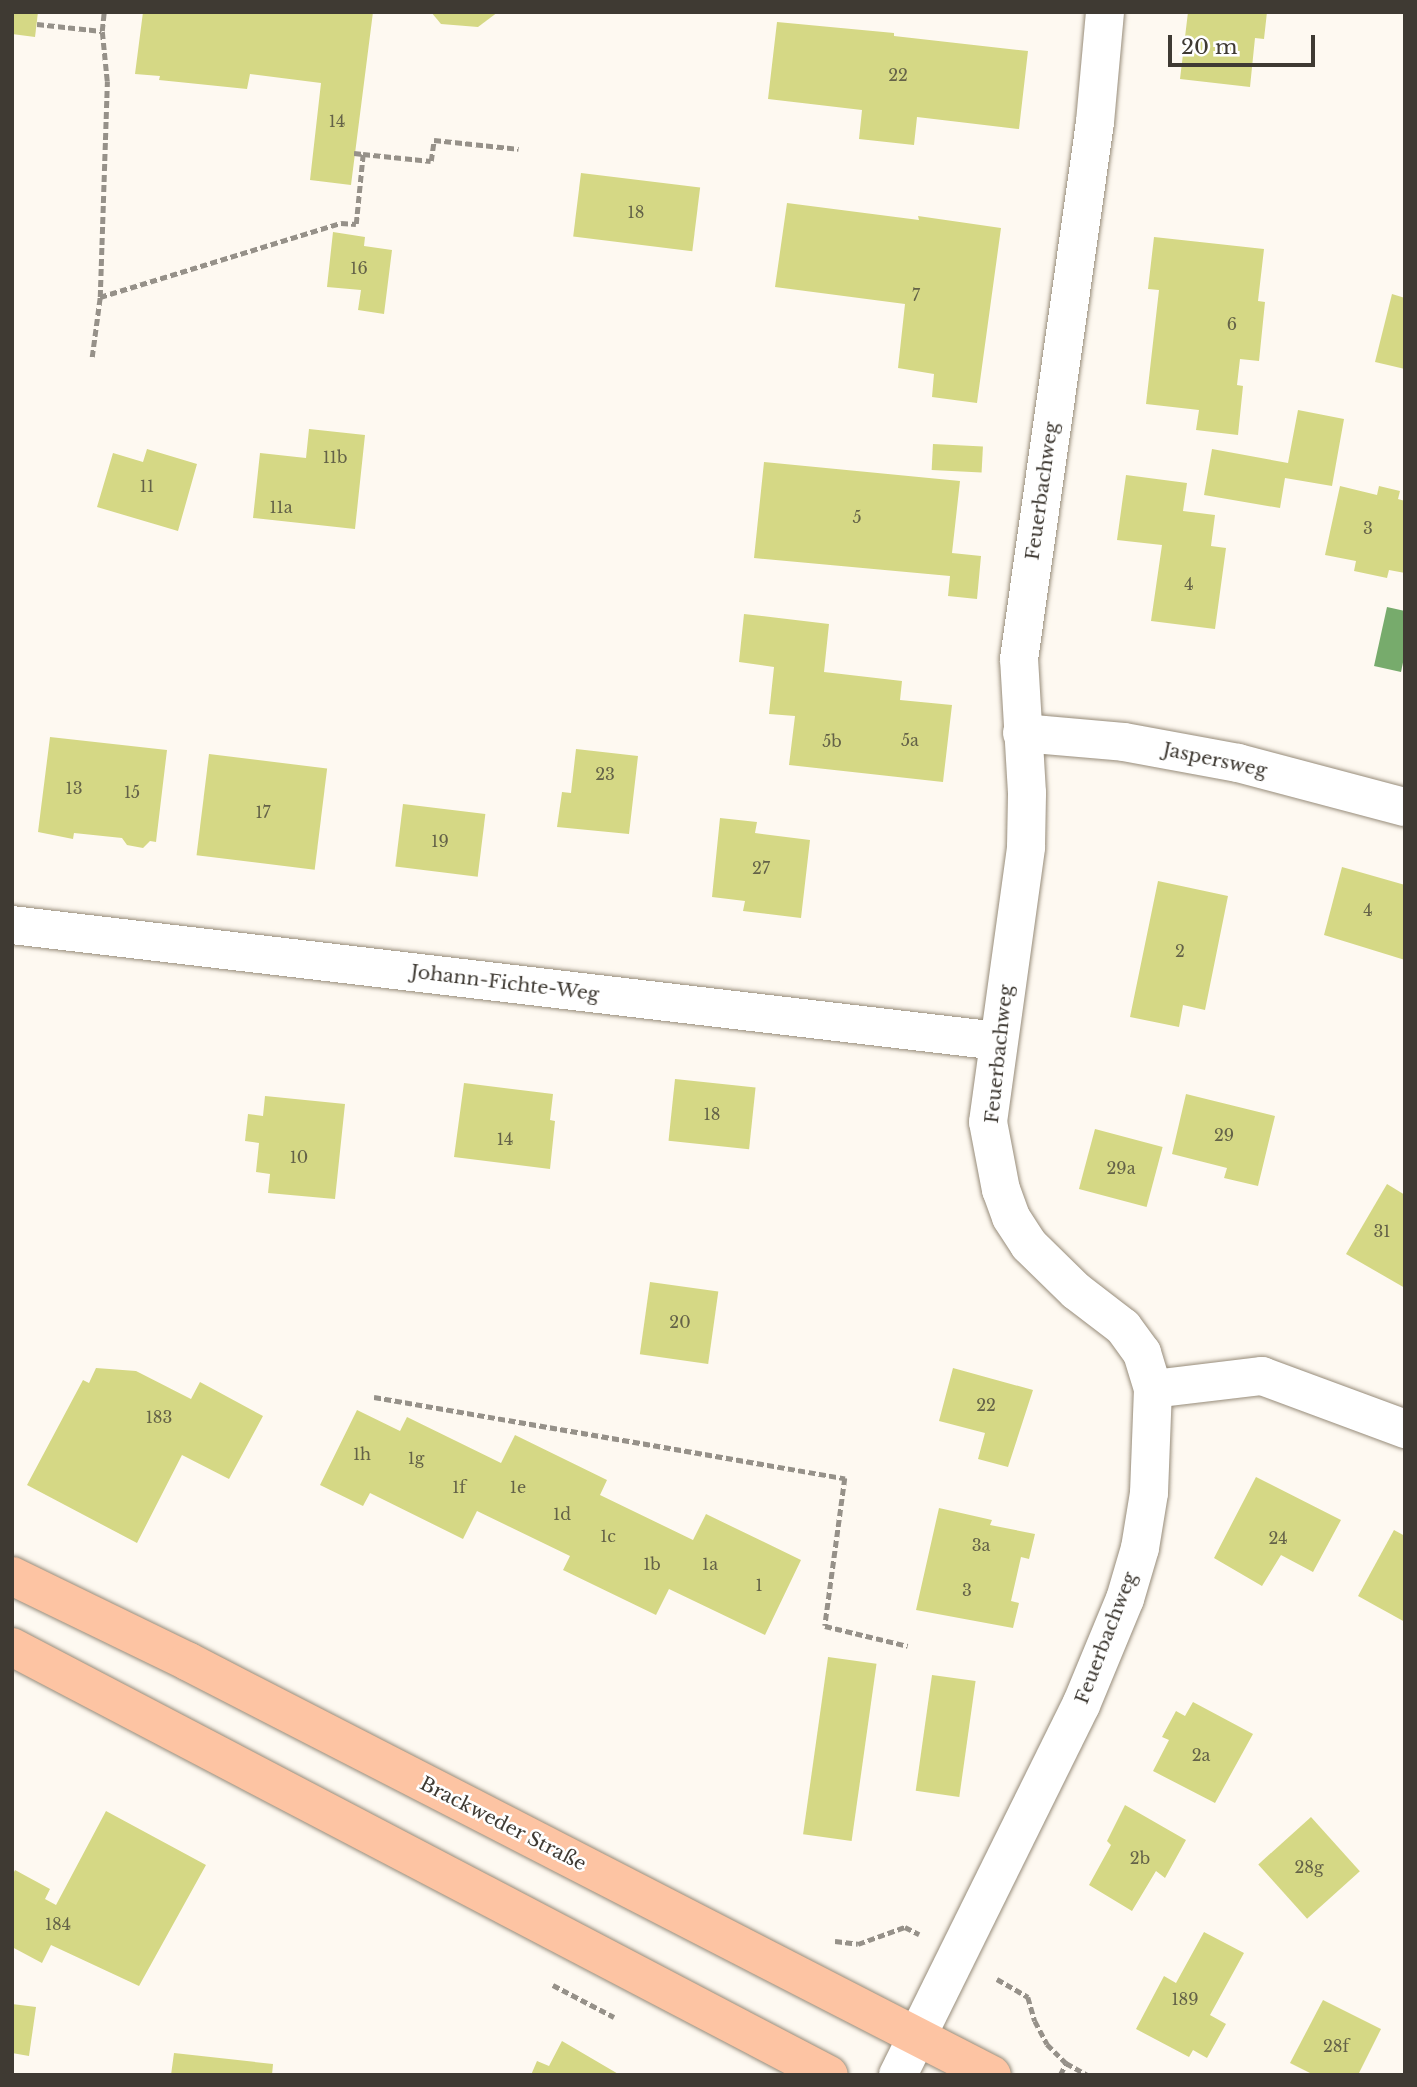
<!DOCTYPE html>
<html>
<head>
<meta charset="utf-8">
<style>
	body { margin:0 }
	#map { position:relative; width:1417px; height:2087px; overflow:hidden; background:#fef9f1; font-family:"Libre Baskerville",serif }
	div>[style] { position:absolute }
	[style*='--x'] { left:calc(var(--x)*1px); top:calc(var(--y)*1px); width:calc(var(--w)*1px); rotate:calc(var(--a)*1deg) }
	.water>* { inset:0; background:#77ab6c }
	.building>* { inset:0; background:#d5d885; transform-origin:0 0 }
	.path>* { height:4.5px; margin-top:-2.25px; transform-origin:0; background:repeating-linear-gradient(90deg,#969189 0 7px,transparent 0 10.5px) }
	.roads { filter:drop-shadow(0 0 2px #978c7a) drop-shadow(0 0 2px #978c7a) }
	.minor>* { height:38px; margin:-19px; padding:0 19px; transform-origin:19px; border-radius:19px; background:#fff }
	.major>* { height:38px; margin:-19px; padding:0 19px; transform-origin:19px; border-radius:19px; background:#fdc4a3 }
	span { translate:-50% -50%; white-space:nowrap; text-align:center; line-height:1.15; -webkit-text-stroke:5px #fff; paint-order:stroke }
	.number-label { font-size:16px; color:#646248 }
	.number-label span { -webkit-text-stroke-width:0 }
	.street-label { font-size:19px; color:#3f3a33 }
	.frame { position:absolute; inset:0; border:14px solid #3f3a33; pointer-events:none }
	.scale { position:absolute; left:1168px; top:35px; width:147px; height:32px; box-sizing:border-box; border:4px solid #3f3a33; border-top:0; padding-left:9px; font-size:21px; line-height:24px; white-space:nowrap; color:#3f3a33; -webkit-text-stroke:5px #fff; paint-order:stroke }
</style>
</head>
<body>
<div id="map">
	<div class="water">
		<i style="clip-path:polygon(1387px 607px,1405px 611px,1405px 653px,1401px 672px,1374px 666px)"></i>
	</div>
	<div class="building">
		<i style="clip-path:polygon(12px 12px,38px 12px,35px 37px,12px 34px)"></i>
		<i style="clip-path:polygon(143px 12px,373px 12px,351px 185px,310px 180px,321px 83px,250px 74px,247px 89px,159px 80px,160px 76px,135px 74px)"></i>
		<i style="clip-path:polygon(431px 12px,498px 12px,478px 27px,441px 24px)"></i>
		<i style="clip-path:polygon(1188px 12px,1267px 12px,1264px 39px,1255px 38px,1250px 87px,1180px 79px)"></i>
		<i style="clip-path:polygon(777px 22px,894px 33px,894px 36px,1028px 51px,1019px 129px,917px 117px,914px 145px,859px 139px,862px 110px,768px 99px)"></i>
		<i style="left:581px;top:173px;width:120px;height:64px;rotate:7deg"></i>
		<i style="clip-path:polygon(787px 203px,919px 220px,918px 216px,1001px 228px,977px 403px,932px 397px,934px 374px,898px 368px,905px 304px,775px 287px)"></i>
		<i style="clip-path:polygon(333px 232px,365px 237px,364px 246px,392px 250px,384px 314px,358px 310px,361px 290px,327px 287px)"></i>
		<i style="clip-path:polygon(1154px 237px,1264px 249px,1258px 301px,1265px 302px,1259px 361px,1240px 359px,1237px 385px,1243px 386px,1238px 435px,1196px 430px,1199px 410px,1146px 404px,1159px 290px,1148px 289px)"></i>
		<i style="clip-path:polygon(1392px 294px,1405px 298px,1405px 369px,1375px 362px)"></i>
		<i style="clip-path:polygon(1298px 410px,1344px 419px,1332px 486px,1285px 478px,1280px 508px,1204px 495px,1212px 449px,1288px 463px)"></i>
		<i style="clip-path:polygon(309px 429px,365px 435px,355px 529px,253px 518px,260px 453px,306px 458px)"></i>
		<i style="left:933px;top:444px;width:50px;height:26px;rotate:3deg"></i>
		<i style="clip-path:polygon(147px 449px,197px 464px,178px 531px,97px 507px,113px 453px,143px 462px)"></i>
		<i style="clip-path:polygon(764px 462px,960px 481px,952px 553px,981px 556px,977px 599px,948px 596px,950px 576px,754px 558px)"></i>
		<i style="clip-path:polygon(1126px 475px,1187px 483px,1183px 511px,1215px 515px,1211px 546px,1226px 548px,1215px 629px,1151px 621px,1162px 545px,1117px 540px)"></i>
		<i style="clip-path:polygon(1340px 486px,1377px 495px,1379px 486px,1400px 491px,1398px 499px,1405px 501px,1405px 573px,1389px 570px,1387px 578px,1354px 571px,1356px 561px,1325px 555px)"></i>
		<i style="clip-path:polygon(744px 614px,829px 624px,824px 672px,902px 681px,900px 700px,952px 705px,943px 782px,789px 765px,795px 716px,769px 714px,774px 667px,739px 662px)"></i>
		<i style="clip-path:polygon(50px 737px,167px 750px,156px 842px,150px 841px,143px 848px,127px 845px,122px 838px,74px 833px,73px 839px,38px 832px)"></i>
		<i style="clip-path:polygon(576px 749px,638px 756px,629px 834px,557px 827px,562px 792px,571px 793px)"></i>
		<i style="left:209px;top:754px;width:119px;height:102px;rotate:7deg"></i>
		<i style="left:403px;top:804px;width:83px;height:63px;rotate:7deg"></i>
		<i style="clip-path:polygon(720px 818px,757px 822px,755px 833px,810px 840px,801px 918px,743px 911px,745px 901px,712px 897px)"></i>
		<i style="clip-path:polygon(1342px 867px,1405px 885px,1405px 960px,1324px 935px)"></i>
		<i style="clip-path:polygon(1158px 881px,1228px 896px,1205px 1010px,1183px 1005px,1179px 1027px,1130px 1017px)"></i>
		<i style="left:675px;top:1079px;width:81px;height:62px;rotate:6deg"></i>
		<i style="clip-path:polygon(464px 1083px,553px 1094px,550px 1120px,555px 1121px,550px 1169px,454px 1157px)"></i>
		<i style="clip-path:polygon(1186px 1094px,1275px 1116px,1258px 1186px,1224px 1178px,1227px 1168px,1172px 1154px)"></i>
		<i style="clip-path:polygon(265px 1096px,345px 1104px,335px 1199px,268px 1193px,270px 1174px,256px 1172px,259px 1143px,245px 1141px,248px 1114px,263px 1116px)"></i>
		<i style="left:1095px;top:1129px;width:70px;height:62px;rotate:15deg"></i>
		<i style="clip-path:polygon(1387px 1184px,1405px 1195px,1405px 1288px,1346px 1254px)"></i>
		<i style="left:650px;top:1282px;width:69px;height:73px;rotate:8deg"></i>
		<i style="clip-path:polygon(96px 1368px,136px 1371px,191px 1399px,200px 1382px,263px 1416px,229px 1479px,182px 1455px,137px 1543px,27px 1485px,83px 1380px,89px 1383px)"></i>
		<i style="clip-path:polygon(953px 1368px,1033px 1390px,1008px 1467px,978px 1459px,985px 1433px,939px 1421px)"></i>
		<i style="clip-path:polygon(357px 1410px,400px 1431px,407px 1417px,501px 1463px,515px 1435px,607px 1480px,600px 1495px,693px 1540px,706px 1514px,801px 1560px,765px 1635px,669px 1589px,656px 1615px,563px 1570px,570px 1556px,477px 1511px,463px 1539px,370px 1493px,363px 1506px,320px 1485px)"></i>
		<i style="clip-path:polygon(1256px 1477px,1341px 1520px,1313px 1572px,1281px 1555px,1262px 1586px,1214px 1558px)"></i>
		<i style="clip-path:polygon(939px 1508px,992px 1520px,990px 1525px,1035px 1534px,1029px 1559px,1021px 1557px,1011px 1601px,1019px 1603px,1013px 1628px,916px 1610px)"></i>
		<i style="clip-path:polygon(1394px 1530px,1405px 1536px,1405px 1622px,1358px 1596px)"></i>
		<i style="left:828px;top:1657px;width:49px;height:179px;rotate:8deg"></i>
		<i style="left:932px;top:1675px;width:44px;height:117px;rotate:8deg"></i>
		<i style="clip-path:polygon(1193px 1702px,1253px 1734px,1215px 1803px,1153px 1771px,1169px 1740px,1162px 1737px,1176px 1711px,1185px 1716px)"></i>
		<i style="clip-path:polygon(1125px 1805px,1186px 1840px,1165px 1878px,1156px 1871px,1132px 1911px,1089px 1885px,1111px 1845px,1107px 1841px)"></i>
		<i style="clip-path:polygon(106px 1811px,206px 1865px,139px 1986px,51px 1945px,42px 1963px,12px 1947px,12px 1876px,15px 1870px,50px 1889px,45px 1899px,56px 1905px)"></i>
		<i style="left:1311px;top:1817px;width:73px;height:71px;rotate:48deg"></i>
		<i style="clip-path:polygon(1204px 1932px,1244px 1953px,1210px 2015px,1226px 2024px,1207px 2058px,1193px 2050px,1189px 2057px,1136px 2029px,1164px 1976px,1176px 1983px)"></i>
		<i style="clip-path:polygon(1323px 2000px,1381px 2029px,1358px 2075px,1314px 2075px,1290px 2063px)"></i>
		<i style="clip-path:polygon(12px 2004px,36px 2007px,29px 2056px,12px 2053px)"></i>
		<i style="clip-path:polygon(562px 2041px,620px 2075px,531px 2075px,537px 2061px,549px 2066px)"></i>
		<i style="clip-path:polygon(174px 2053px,273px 2064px,272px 2075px,171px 2075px)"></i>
	</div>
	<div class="path">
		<i style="--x:37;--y:24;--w:65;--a:6.1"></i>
		<i style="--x:354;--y:153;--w:9;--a:6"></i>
		<i style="--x:100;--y:297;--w:252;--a:-17.1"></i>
		<i style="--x:341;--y:223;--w:15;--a:4"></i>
		<i style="--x:356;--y:224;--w:70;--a:-84.3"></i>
		<i style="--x:363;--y:154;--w:68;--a:5.9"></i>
		<i style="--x:431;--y:161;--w:21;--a:-82"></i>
		<i style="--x:434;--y:140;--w:85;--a:6"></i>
		<i style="--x:92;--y:357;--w:61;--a:-82.4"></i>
		<i style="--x:100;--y:297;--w:216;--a:-88.1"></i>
		<i style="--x:107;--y:81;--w:50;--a:-95.7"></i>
		<i style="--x:102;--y:31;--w:19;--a:-84"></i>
		<i style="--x:374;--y:1397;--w:478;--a:9.8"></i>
		<i style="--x:845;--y:1478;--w:149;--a:97.7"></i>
		<i style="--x:825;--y:1626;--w:85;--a:13.5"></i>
		<i style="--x:835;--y:1941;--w:23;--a:7"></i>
		<i style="--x:858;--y:1944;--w:50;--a:-19.9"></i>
		<i style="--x:905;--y:1927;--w:16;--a:27"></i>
		<i style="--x:997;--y:1979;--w:36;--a:30"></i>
		<i style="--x:1028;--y:1997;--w:25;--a:74"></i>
		<i style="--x:1035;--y:2021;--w:26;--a:62"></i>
		<i style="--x:1047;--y:2044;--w:27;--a:45"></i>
		<i style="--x:1066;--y:2063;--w:25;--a:29"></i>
		<i style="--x:553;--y:1985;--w:69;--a:27.7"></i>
		<i style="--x:1060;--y:2075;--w:13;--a:-63"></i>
	</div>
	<div class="roads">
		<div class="minor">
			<i style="--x:1022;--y:733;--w:102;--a:5"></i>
			<i style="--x:1124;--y:742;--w:116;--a:10.4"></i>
			<i style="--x:1238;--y:763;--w:173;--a:14.8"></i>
			<i style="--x:12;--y:925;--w:993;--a:6.71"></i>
			<i style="--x:1153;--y:1389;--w:110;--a:-6.8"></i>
			<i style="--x:1262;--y:1376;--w:153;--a:20.3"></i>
			<i style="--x:898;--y:2075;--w:413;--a:-63.7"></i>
			<i style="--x:1081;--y:1705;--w:115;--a:-67.5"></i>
			<i style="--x:1125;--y:1599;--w:53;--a:-73.6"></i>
			<i style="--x:1140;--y:1548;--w:56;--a:-80.7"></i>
			<i style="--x:1149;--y:1493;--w:104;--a:-87.8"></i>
			<i style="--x:1153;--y:1389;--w:38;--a:-107"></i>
			<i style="--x:1142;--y:1353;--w:32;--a:-126"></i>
			<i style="--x:1123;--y:1327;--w:59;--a:-142.5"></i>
			<i style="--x:1076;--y:1291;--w:66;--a:-135.6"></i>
			<i style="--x:1029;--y:1245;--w:33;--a:-123"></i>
			<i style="--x:1011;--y:1217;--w:29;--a:-110"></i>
			<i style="--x:1001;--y:1190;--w:69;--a:-100.8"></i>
			<i style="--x:988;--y:1122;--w:278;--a:-82.1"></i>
			<i style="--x:1026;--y:847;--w:54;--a:-88.9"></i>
			<i style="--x:1027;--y:793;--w:134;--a:-93.4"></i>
			<i style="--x:1019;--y:659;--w:542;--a:-81.94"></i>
			<i style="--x:1095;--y:122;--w:110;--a:-84.8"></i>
		</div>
		<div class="major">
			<i style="--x:12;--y:1576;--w:195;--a:25.9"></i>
			<i style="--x:187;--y:1661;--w:905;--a:27.22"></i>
			<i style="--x:12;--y:1647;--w:922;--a:27.65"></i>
		</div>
	</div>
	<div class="number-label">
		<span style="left:898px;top:75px">22</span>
		<span style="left:337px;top:121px">14</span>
		<span style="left:636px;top:212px">18</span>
		<span style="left:359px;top:268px">16</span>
		<span style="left:916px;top:295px">7</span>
		<span style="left:1232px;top:324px">6</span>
		<span style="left:335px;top:457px">11b</span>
		<span style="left:147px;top:486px">11</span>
		<span style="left:281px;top:507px">11a</span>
		<span style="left:857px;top:517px">5</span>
		<span style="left:1368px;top:528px">3</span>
		<span style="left:1189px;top:584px">4</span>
		<span style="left:910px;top:740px">5a</span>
		<span style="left:832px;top:741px">5b</span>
		<span style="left:605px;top:774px">23</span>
		<span style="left:74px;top:788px">13</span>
		<span style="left:132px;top:792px">15</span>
		<span style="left:263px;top:812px">17</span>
		<span style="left:440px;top:841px">19</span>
		<span style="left:761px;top:868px">27</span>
		<span style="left:1368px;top:910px">4</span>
		<span style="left:1180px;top:951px">2</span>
		<span style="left:712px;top:1114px">18</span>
		<span style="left:1224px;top:1135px">29</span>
		<span style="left:505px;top:1139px">14</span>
		<span style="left:299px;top:1157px">10</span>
		<span style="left:1121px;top:1168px">29a</span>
		<span style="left:1382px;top:1231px">31</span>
		<span style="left:680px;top:1322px">20</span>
		<span style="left:986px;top:1405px">22</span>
		<span style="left:159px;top:1417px">183</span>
		<span style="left:362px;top:1454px">1h</span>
		<span style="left:416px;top:1458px">1g</span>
		<span style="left:459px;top:1487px">1f</span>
		<span style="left:518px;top:1487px">1e</span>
		<span style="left:562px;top:1514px">1d</span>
		<span style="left:608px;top:1536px">1c</span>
		<span style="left:1278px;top:1538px">24</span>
		<span style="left:981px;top:1545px">3a</span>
		<span style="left:652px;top:1564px">1b</span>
		<span style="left:710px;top:1564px">1a</span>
		<span style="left:759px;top:1585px">1</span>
		<span style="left:967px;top:1590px">3</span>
		<span style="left:1201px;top:1755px">2a</span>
		<span style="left:1140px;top:1858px">2b</span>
		<span style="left:1309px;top:1867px">28g</span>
		<span style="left:58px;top:1924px">184</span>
		<span style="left:1185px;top:1999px">189</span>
		<span style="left:1336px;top:2046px">28f</span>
	</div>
	<div class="street-label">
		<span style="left:1042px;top:491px;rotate:-82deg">Feuerbachweg</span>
		<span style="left:1215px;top:760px;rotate:12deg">Jaspersweg</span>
		<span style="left:505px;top:983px;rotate:7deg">Johann-Fichte-Weg</span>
		<span style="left:999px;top:1054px;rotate:-84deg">Feuerbachweg</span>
		<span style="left:1106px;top:1638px;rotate:-69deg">Feuerbachweg</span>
		<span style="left:503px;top:1824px;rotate:27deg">Brackweder Straße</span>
	</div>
	<div class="frame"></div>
	<div class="scale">20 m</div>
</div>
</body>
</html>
